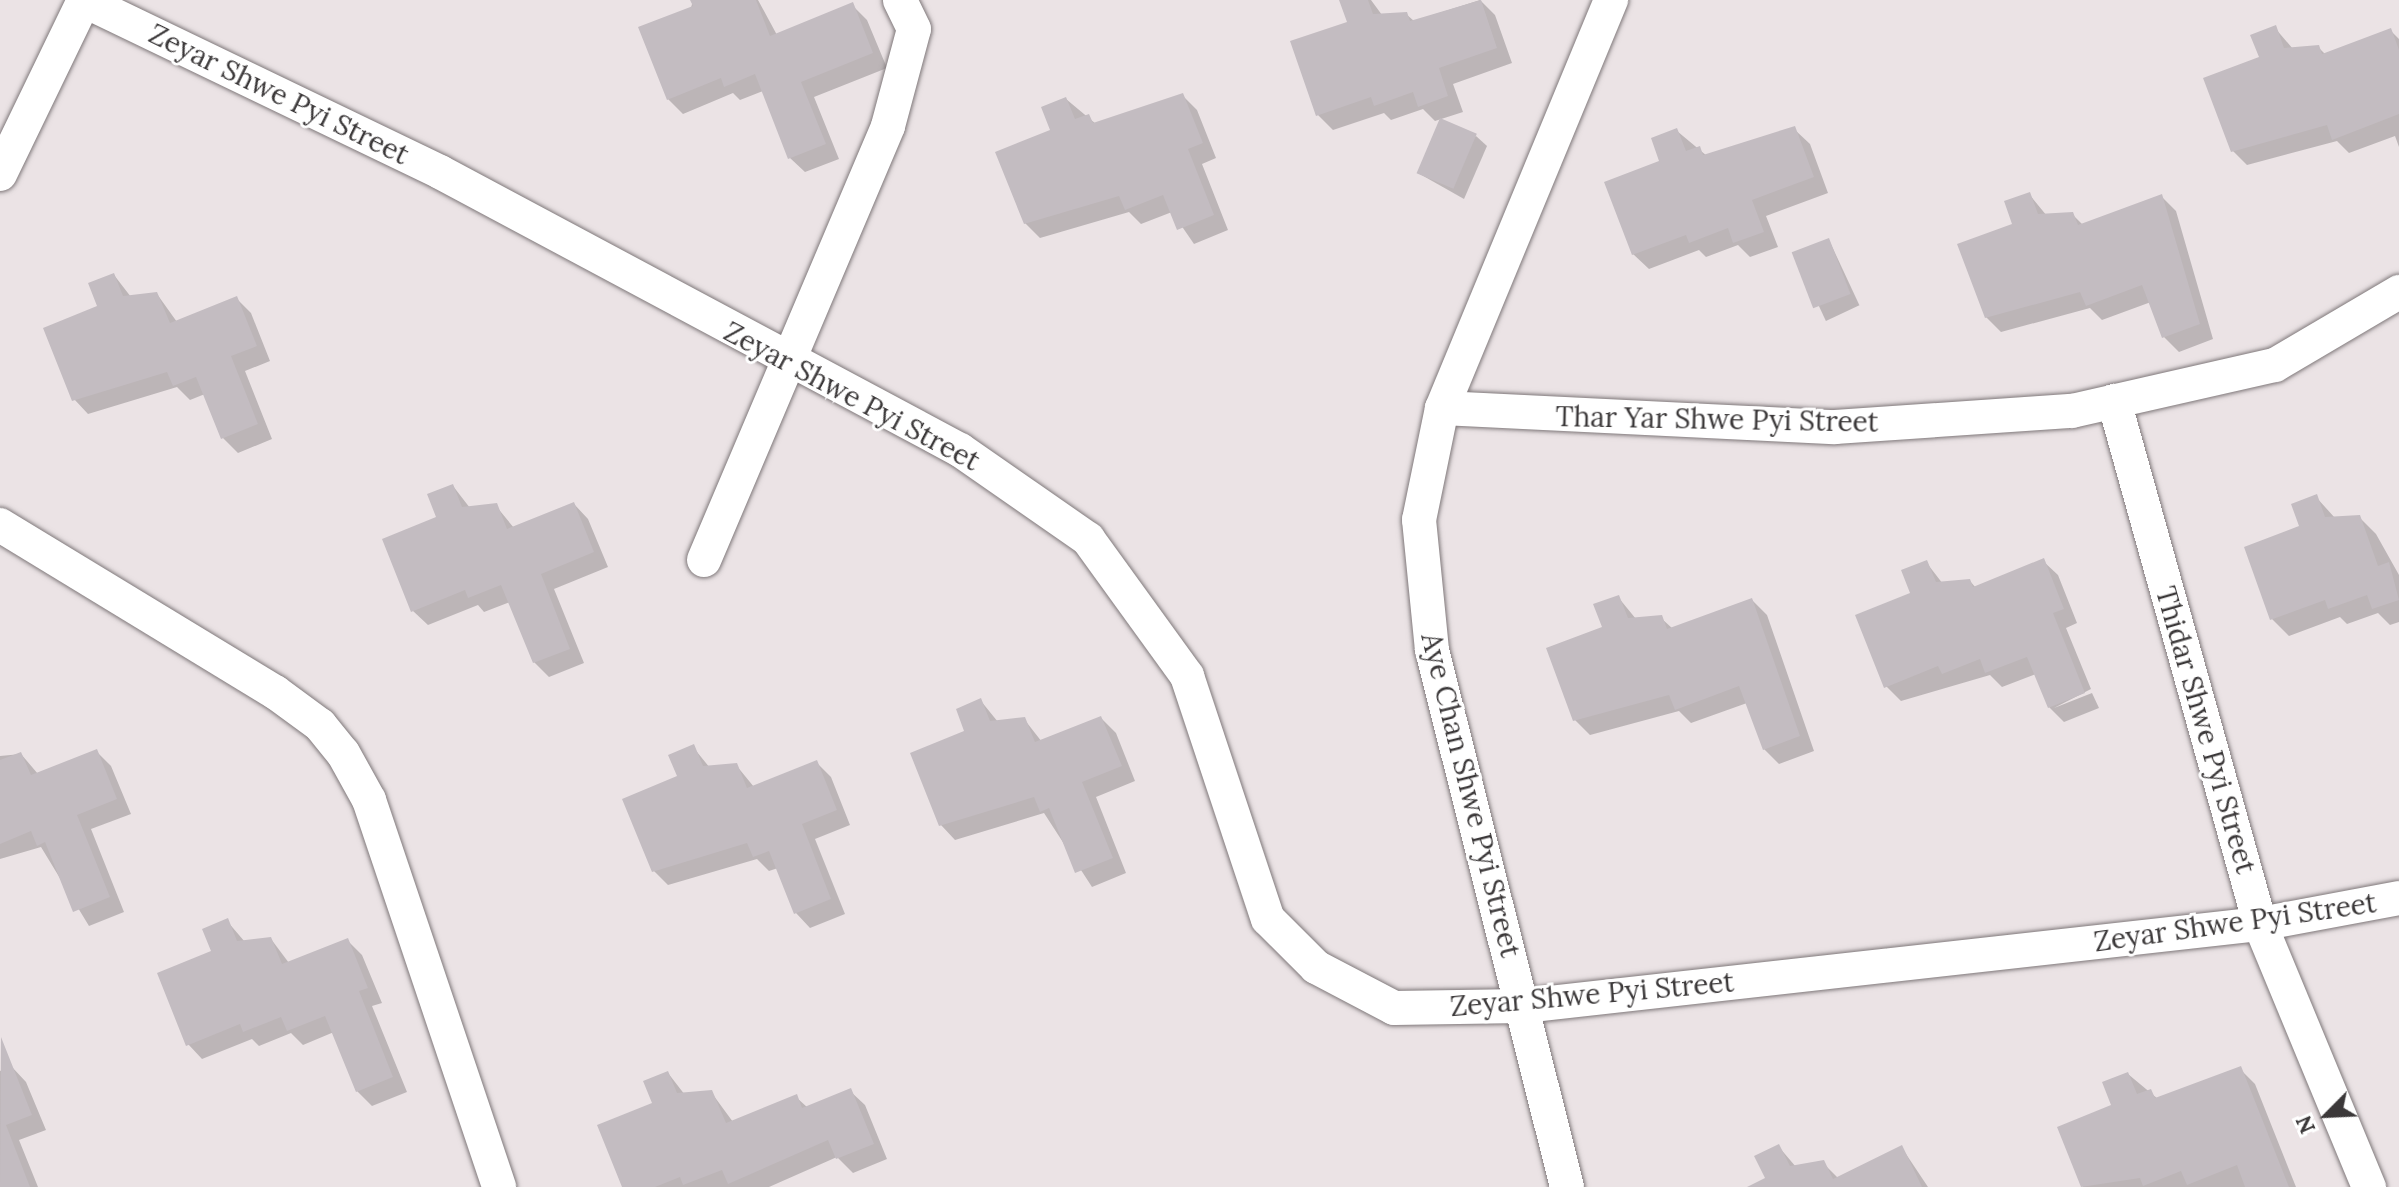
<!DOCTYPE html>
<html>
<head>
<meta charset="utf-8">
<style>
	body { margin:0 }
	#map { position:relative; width:2399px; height:1187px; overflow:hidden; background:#ebe3e5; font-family:Lora,serif }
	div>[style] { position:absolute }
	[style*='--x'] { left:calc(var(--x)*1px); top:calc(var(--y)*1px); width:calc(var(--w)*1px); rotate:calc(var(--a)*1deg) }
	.shadow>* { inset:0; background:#0003; transform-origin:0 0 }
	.building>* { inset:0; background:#c3bcc1; transform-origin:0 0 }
	.roads { filter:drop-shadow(0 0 2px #7f787a) drop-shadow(0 0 2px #7f787a) }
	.minor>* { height:34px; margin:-17px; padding:0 17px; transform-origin:17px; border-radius:17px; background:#fff }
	span { translate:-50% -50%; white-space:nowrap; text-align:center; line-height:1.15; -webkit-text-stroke:6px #fff; paint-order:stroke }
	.street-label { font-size:28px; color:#3b3839 }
	.north { position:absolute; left:2287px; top:1075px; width:80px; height:80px; -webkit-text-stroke:6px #fff; paint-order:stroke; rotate:246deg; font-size:22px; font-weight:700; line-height:32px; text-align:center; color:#3b3839 }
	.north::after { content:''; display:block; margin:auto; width:28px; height:36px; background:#3b3839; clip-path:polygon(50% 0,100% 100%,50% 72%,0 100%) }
</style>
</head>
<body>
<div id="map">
	<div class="shadow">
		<i style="clip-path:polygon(693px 0,758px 0,777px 35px,852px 5px,867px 20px,887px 68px,814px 97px,839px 159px,805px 172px,790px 158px,763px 91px,740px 100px,733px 93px,683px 114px,668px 99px)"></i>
		<i style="clip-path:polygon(1343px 0,1371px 0,1382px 15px,1406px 14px,1414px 21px,1480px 0,1495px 15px,1512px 63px,1453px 84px,1463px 112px,1435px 121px,1423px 109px,1391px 120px,1384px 113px,1333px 130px,1318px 115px,1349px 24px)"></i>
		<i style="clip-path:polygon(2275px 28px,2293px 49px,2318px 47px,2326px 55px,2390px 30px,2399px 39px,2399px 147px,2395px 136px,2349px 153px,2337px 141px,2247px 165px,2232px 150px)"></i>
		<i style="clip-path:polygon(1182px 95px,1197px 110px,1216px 158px,1202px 164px,1228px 230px,1194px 244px,1172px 212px,1141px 224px,1129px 212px,1040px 238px,1025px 223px,1066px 99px,1096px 124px)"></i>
		<i style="clip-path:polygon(1794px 129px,1810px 144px,1828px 193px,1766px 216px,1778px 247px,1750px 257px,1738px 245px,1706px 257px,1699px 250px,1649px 269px,1633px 254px,1677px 131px,1707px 156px)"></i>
		<i style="clip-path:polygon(1476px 136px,1487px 146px,1464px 199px,1418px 173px)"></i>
		<i style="clip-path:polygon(2029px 194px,2047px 216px,2072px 214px,2083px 225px,2161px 196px,2176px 211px,2213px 339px,2179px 352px,2164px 337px,2151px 302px,2102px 320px,2090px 308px,2001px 332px,1986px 317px)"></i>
		<i style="left:1829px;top:240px;width:72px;height:37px;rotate:65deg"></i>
		<i style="clip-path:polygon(114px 275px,131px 297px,157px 294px,177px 322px,236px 298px,251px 313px,270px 361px,245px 371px,272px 439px,238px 453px,223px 438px,205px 394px,190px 400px,177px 387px,88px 414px,74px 399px)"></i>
		<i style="clip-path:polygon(453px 486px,470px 508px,496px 506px,514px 528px,574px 504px,588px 519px,608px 567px,554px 589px,584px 663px,549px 677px,534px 662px,510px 602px,484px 612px,478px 605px,428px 625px,413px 611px)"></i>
		<i style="clip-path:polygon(2316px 497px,2335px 518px,2359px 517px,2376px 534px,2399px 575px,2399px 622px,2390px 625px,2378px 613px,2347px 624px,2340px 617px,2289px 636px,2272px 619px)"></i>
		<i style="clip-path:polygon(2043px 561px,2058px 575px,2077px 623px,2066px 628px,2091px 689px,2054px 708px,2092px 693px,2099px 708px,2064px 722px,2049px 707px,2036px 674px,2002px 687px,1990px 675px,1901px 701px,1886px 686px,1926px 562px,1943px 584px,1970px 581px,1976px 588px)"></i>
		<i style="clip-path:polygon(1618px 597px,1636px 619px,1661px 618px,1673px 629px,1752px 600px,1767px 615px,1814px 751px,1779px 764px,1764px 749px,1747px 703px,1691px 723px,1679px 711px,1590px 735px,1575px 720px)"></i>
		<i style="clip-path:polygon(981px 701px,998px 722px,1024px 719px,1042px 742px,1101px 718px,1116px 733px,1135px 781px,1096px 797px,1126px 873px,1092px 887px,1044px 813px,955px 840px,941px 825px)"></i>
		<i style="clip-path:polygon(693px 747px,710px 768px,736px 765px,754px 787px,816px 762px,831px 777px,850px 825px,815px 839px,845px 914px,810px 928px,796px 913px,778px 868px,769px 871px,757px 859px,668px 885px,653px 870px)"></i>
		<i style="clip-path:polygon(96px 751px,111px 766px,131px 814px,91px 829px,124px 912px,89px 926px,41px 847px,0 859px,0 756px,21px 754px,38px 774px)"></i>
		<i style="clip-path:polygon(227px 921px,245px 942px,271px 939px,289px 963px,347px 940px,362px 955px,382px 1003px,372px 1006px,407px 1092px,372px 1106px,357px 1091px,334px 1032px,303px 1045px,291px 1033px,259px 1046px,252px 1039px,202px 1059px,188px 1044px)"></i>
		<i style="clip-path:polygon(12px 1067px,26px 1082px,46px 1130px,19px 1140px,38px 1187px,0 1187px,0 1071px)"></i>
		<i style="clip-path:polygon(2240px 1069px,2255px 1084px,2296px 1187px,2083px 1187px,2059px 1128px,2114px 1106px,2128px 1074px,2158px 1099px)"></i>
		<i style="clip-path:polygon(668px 1073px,685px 1095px,711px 1092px,733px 1122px,796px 1097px,808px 1108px,850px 1091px,865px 1105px,887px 1159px,853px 1173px,837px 1157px,769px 1187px,624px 1187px)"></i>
		<i style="clip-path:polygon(1779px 1147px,1796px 1167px,1823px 1163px,1839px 1179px,1902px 1148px,1928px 1187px,1750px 1187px,1767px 1179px)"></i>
	</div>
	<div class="building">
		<i style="clip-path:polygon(690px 0,756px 0,770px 36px,853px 2px,873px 53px,801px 82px,826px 144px,788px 159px,755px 74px,724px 87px,721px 78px,667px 100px,638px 27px,693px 6px)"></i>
		<i style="clip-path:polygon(1339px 0,1368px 0,1373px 14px,1407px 12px,1410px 21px,1481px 0,1497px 48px,1439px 68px,1448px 96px,1418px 107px,1413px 92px,1374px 106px,1371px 97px,1316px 116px,1290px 41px,1347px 22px)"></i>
		<i style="clip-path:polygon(2276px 25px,2284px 48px,2319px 45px,2322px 54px,2391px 28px,2399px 50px,2399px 114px,2332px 140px,2327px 125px,2231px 152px,2203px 78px,2259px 57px,2250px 35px)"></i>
		<i style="clip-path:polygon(1183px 93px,1203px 143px,1188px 149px,1214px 215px,1177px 230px,1163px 195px,1125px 210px,1119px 196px,1024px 224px,995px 152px,1050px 130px,1041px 107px,1066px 97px,1075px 119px,1089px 114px,1093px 123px)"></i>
		<i style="left:1440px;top:118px;width:40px;height:60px;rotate:23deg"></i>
		<i style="clip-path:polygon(1795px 126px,1814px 177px,1752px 200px,1764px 232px,1733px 243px,1728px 228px,1689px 243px,1686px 235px,1632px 255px,1604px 182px,1659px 161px,1651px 138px,1677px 128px,1686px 151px,1700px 146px,1703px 155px)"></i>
		<i style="clip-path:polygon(2030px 192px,2038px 214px,2073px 212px,2078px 225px,2162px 194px,2200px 324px,2162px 338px,2142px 285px,2086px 306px,2080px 292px,1985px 318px,1957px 244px,2012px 224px,2004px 201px)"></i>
		<i style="left:1829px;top:238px;width:60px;height:40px;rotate:69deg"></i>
		<i style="clip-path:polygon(114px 273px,123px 296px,157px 292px,170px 323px,237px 296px,257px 346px,231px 356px,258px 424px,221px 439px,196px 377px,173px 386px,167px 372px,72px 401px,43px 328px,97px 306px,88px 283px)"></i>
		<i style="clip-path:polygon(453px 484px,462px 507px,497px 503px,507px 529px,574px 502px,594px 552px,541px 574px,570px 649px,533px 663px,501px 585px,468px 598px,465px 590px,411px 612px,382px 539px,436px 517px,427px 494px)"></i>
		<i style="clip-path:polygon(2317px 494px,2325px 517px,2360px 515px,2378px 566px,2389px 562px,2399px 600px,2372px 609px,2367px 595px,2328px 609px,2325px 600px,2270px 620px,2244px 547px,2299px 526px,2291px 504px)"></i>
		<i style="clip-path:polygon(2044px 558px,2064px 609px,2053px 613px,2085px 693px,2048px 708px,2027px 657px,1985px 673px,1980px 659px,1942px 674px,1938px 666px,1884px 688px,1855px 615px,1910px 593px,1901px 570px,1927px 560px,1936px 582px,1970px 579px,1973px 587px)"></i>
		<i style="clip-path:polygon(1619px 595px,1628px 618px,1662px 615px,1667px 629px,1752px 598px,1800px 736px,1763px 750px,1739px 686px,1675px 710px,1669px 695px,1573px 721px,1546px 648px,1602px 627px,1593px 604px)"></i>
		<i style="clip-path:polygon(981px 698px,990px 721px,1025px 717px,1035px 742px,1101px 716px,1122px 766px,1082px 782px,1113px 858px,1075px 873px,1049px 808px,1040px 812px,1034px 797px,939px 826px,910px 753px,964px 731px,956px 709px)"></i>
		<i style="clip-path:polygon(694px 744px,703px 766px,737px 763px,747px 788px,817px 760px,837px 810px,802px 824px,831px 899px,794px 914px,769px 851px,753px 857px,747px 843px,652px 872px,622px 799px,677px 776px,668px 755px)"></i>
		<i style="clip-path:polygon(97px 749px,117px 799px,77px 815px,110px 897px,73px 912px,45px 842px,37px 846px,31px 831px,0 844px,0 760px,21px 752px,31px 775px)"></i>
		<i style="clip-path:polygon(228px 918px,237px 941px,271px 937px,282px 964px,348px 938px,368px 988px,359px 991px,393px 1077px,356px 1092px,325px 1016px,287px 1031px,281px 1017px,243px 1032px,240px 1024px,186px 1046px,157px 973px,211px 951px,202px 929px)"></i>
		<i style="clip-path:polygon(1px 1037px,32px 1115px,6px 1125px,30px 1187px,0 1187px)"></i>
		<i style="clip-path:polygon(2241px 1066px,2289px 1187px,2245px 1187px,2237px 1165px,2187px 1185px,2181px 1171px,2143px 1186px,2140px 1178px,2081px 1187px,2057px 1127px,2111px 1105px,2102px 1082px,2128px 1072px,2137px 1094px,2151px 1089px,2155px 1098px)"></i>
		<i style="clip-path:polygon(668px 1071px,677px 1093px,712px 1090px,726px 1123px,797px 1094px,802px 1108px,851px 1088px,874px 1144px,836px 1159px,828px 1140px,728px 1184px,722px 1170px,683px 1185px,680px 1177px,655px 1187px,622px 1187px,597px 1125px,652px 1103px,643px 1081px)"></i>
		<i style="clip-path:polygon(1779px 1144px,1790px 1166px,1824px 1160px,1833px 1179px,1902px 1145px,1922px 1187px,1747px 1187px,1765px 1178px,1754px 1156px)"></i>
	</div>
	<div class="roads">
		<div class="minor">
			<i style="--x:87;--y:2;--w:392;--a:25.7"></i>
			<i style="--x:440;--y:172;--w:590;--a:28.13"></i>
			<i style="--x:960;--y:450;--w:156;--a:34.8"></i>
			<i style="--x:1088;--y:539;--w:169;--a:54.1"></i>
			<i style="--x:1187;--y:676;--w:256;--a:71.6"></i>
			<i style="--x:1268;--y:919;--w:68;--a:45"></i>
			<i style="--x:1316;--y:967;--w:88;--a:27.7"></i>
			<i style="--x:1394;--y:1008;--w:129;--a:-0.9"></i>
			<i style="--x:1523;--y:1006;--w:742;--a:-6.35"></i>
			<i style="--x:2260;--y:924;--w:141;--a:-10.6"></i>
			<i style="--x:0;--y:174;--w:193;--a:-64.2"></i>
			<i style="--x:2114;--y:401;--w:543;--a:74.4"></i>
			<i style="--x:2260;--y:924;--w:285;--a:67.5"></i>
			<i style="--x:1442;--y:408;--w:393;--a:2.8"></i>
			<i style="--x:1835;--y:427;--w:238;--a:-3.9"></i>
			<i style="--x:2072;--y:411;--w:208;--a:-12.8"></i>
			<i style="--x:2275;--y:365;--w:144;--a:-30.5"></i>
			<i style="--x:0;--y:525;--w:322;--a:31.3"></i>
			<i style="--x:275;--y:692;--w:56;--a:36.3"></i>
			<i style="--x:320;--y:725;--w:36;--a:51"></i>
			<i style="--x:343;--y:753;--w:54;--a:61"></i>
			<i style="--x:369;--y:800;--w:408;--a:71.4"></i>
			<i style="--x:704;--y:560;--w:471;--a:-67"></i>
			<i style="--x:888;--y:126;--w:100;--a:-75"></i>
			<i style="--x:914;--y:29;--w:32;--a:-116"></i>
			<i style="--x:1567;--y:1187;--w:554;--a:-104.11"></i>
			<i style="--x:1432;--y:650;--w:131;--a:-95.7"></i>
			<i style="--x:1419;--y:520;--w:114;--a:-78.4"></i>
			<i style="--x:1442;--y:408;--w:442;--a:-67.5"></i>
		</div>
	</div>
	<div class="street-label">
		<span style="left:279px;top:94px;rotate:26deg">Zeyar Shwe Pyi Street</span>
		<span style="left:852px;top:396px;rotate:28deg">Zeyar Shwe Pyi Street</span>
		<span style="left:1717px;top:419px;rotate:1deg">Thar Yar Shwe Pyi Street</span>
		<span style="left:2206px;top:730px;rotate:74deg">Thidar Shwe Pyi Street</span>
		<span style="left:1471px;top:795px;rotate:76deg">Aye Chan Shwe Pyi Street</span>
		<span style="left:2235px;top:922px;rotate:-8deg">Zeyar Shwe Pyi Street</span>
		<span style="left:1592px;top:994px;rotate:-5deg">Zeyar Shwe Pyi Street</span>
	</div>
	<div class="north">N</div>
</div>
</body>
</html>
